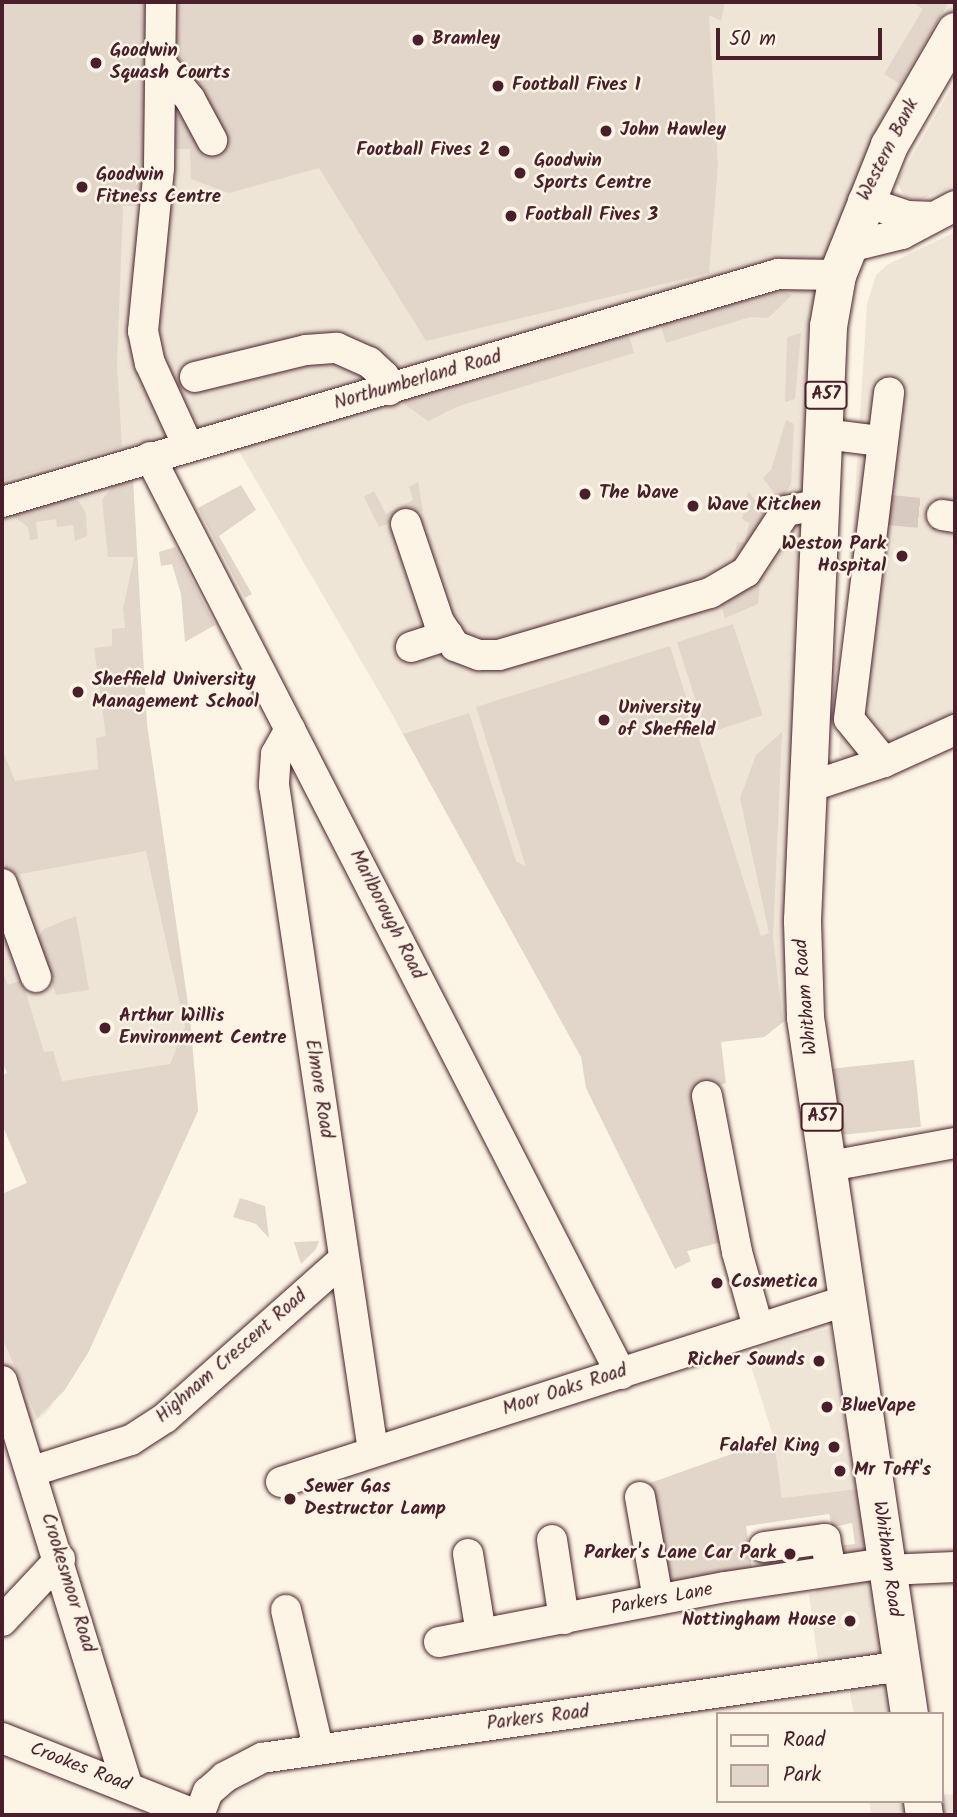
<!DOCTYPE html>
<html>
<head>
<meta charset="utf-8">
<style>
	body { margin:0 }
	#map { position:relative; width:957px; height:1817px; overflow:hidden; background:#fcf5e5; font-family:Kalam,sans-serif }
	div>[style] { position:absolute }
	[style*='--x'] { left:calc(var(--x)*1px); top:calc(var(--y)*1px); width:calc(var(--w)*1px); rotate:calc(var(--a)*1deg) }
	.built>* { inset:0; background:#eee5d7 }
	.green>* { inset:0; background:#e2d5ca; transform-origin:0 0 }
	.minor-tunnel>* { height:30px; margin-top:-15px; transform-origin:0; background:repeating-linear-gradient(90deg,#d8cac0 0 30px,transparent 0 45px) }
	.roads { filter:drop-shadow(0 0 2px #4a1f2b) drop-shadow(0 0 2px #4a1f2b) }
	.minor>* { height:30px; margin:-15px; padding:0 15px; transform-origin:15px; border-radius:15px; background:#fcf5e5 }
	.major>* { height:37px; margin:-18.5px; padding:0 18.5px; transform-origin:18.5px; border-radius:18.5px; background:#fcf5e5 }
	.dots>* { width:19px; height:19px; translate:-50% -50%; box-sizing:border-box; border:4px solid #fcf5e5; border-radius:50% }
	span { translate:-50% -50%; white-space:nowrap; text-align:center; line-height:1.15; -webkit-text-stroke:5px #fcf5e5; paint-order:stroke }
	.shield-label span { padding:2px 5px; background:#fcf5e5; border:2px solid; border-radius:5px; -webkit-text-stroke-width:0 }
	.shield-label { font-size:18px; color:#4a1f2b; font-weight:700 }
	.poi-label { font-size:19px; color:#4a1f2b; font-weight:700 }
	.left { translate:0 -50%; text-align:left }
	.right { translate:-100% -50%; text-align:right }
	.street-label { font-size:19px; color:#4a1f2b }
	.frame { position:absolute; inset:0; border:4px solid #4a1f2b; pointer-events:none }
	.legend { position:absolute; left:716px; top:1712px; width:228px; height:91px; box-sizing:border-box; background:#fcf5e5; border:2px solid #b59f9b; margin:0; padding:9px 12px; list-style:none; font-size:21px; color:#4a1f2b }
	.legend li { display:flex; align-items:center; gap:14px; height:35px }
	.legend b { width:35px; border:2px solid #b59f9b }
	.scale { position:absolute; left:716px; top:28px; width:166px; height:32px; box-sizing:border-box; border:4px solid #4a1f2b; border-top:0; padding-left:9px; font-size:21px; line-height:24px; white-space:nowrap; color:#4a1f2b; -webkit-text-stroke:5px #fcf5e5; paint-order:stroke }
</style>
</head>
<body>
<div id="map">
	<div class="built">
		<i style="clip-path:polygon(2px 2px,955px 2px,955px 31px,845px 248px,805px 1017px,783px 1022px,764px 1037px,581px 1057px,392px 714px,236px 446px,131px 464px,147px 725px,190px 1018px,198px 1111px,88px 1353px,46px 1413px,21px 1431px,2px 1381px,2px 1194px,27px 1183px,2px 1124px,2px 1076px,7px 1073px,2px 1061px)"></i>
		<i style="clip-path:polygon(955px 82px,955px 185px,918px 201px,905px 197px,897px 182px)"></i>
		<i style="clip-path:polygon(955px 232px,955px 715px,847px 761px,839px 755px,867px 304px,876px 275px,887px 265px)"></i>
		<i style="clip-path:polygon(831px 1328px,857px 1489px,782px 1498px,774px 1439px,746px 1351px)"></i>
		<i style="clip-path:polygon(905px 1568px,927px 1714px,854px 1714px,849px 1688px,822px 1692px,809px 1594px,816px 1593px,814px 1579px)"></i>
		<i style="clip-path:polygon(955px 1794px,955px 1815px,871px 1815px,869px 1801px,941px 1801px,941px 1795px)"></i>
	</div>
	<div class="green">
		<i style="clip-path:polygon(2px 2px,725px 2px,721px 21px,709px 15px,718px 165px,709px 273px,426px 341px,319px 168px,229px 193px,191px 179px,190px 149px,145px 149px,144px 206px,123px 206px,117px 364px,122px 447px,2px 481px)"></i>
		<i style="clip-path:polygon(912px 2px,949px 2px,900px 84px,884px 74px,923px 9px)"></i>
		<i style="clip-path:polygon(782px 291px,792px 295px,768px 318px,750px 317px,666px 343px,660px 323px)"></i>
		<i style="clip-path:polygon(628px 332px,634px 353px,459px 406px,428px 421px,396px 398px)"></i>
		<i style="clip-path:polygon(801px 333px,795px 399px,785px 402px,787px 337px)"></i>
		<i style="clip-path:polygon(786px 420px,794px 424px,791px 484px,780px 502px,763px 478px,771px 470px)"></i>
		<i style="clip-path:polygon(133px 479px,147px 725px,190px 1018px,198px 1111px,88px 1353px,64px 1391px,37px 1418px,2px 1337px,2px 1194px,27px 1183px,2px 1124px,2px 1076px,7px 1073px,2px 1061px,2px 970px,8px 985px,22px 980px,44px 1052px,53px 1051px,62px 1081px,170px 1064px,185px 1027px,146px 851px,9px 876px,2px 860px,2px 749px,15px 781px,98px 769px,96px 738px,106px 736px,94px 648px,112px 646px,112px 629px,125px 628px,123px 609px,134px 557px,108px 557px,102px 500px,113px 486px)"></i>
		<i style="clip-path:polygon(418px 482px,423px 511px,379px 527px,364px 497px,374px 491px,386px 514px,413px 500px,409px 487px)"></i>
		<i style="clip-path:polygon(241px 485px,256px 510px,219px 536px,252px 594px,245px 598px,198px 508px)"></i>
		<i style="clip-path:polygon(748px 491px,766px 514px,732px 568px,737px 542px,745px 543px,749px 523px,742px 519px)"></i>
		<i style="clip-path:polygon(70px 497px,79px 501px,86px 514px,87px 536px,75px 541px,73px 525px,57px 527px,56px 519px,36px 522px,38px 539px,30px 540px,28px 527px,9px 513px)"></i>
		<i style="clip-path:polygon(175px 547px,215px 625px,185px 642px,181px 594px,172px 564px,161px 566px,159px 552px)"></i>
		<i style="clip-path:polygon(762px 558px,758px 604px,725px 618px,720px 601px)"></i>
		<i style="left:733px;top:624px;width:96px;height:59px;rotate:72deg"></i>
		<i style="clip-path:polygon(670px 646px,761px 936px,769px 933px,740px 798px,756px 755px,782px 732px,773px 938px,783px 1022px,764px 1037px,721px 1042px,726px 1083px,698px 1092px,726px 1241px,687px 1251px,691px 1261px,675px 1269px,586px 1088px,581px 1057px,403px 734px,469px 713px,516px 861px,526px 867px,476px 707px)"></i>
		<i style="clip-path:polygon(76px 916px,89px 990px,56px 995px,37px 938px,44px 929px)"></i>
		<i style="left:914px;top:1060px;width:67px;height:81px;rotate:84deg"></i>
		<i style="clip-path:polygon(240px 1198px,265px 1206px,269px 1238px,256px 1224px,233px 1217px)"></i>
		<i style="clip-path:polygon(319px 1241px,316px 1249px,301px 1264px,294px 1242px)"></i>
		<i style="clip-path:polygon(774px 1439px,782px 1498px,857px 1489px,866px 1556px,839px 1563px,837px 1546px,855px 1544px,852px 1523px,832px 1527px,829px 1514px,746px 1526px,753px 1576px,664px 1590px,650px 1483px)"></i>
	</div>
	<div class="minor-tunnel">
		<i style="--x:889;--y:510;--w:53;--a:5.4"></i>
	</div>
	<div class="roads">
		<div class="minor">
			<i style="--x:161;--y:2;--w:166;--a:90.7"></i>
			<i style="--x:159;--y:168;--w:164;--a:95.6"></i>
			<i style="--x:143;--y:331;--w:33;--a:78"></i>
			<i style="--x:150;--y:363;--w:91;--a:65.4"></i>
			<i style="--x:162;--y:65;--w:44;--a:50.5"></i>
			<i style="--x:190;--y:99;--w:47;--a:61.8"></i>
			<i style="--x:863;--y:201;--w:46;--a:18.8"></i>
			<i style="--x:907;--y:216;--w:23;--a:2"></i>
			<i style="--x:845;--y:248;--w:59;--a:-13.8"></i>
			<i style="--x:902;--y:234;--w:60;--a:-27.8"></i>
			<i style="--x:195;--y:377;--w:114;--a:-13.7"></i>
			<i style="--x:306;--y:350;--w:31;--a:-4"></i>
			<i style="--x:337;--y:348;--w:35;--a:24"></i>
			<i style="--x:369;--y:362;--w:21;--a:43"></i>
			<i style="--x:384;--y:376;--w:15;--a:70"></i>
			<i style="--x:825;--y:434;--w:55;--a:7.3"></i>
			<i style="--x:150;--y:457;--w:1031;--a:62.81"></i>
			<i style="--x:2;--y:502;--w:809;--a:-16.37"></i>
			<i style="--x:778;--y:274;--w:59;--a:1"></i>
			<i style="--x:942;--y:515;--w:13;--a:9"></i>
			<i style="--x:406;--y:524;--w:103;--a:71.4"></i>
			<i style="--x:439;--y:622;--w:29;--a:56"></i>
			<i style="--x:455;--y:646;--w:26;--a:21"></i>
			<i style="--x:479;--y:655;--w:20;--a:0"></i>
			<i style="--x:499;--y:655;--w:220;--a:-16.4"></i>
			<i style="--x:710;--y:593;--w:42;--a:-30.3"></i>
			<i style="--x:746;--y:572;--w:73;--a:-56.7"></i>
			<i style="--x:786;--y:511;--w:38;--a:-11"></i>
			<i style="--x:411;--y:647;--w:39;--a:-18"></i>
			<i style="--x:290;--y:729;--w:29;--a:119"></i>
			<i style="--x:276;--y:754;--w:31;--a:94"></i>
			<i style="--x:274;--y:785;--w:673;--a:81.54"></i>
			<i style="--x:884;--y:762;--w:55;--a:-129.1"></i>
			<i style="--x:849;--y:719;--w:329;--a:-83"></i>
			<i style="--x:809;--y:787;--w:79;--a:-18.4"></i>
			<i style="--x:884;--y:762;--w:78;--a:-24.3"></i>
			<i style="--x:2;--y:884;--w:99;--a:69.9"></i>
			<i style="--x:707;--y:1096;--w:159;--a:79.1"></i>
			<i style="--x:737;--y:1252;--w:78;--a:74.4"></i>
			<i style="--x:830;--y:1166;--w:127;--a:-10.4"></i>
			<i style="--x:2;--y:1381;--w:425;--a:72.8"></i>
			<i style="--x:33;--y:1471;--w:103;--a:-17.6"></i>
			<i style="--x:131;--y:1440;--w:40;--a:-32.9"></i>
			<i style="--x:165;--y:1418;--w:239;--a:-41.6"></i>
			<i style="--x:281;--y:1482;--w:595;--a:-17.8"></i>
			<i style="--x:640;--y:1497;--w:104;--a:80"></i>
			<i style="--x:552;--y:1540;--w:80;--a:81.4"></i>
			<i style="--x:764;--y:1547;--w:62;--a:-7.5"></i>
			<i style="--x:825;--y:1539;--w:32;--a:79"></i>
			<i style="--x:468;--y:1554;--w:80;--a:80.7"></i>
			<i style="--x:887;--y:1570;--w:68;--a:-2.5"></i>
			<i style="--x:286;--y:1610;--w:141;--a:76.9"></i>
			<i style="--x:2;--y:1621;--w:85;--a:-46.9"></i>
			<i style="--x:439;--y:1642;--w:291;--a:-10.9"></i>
			<i style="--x:725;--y:1587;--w:163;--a:-8.5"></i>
			<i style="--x:2;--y:1738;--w:209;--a:21.6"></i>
			<i style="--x:199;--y:1815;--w:25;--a:-69"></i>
			<i style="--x:208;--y:1792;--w:23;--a:-41"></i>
			<i style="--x:225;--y:1777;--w:42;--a:-27.2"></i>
			<i style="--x:262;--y:1758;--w:647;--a:-8.18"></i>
		</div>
		<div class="major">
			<i style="--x:909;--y:1714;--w:705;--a:-98.49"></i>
			<i style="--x:805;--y:1017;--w:97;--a:-91.8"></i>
			<i style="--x:802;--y:920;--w:595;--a:-87.49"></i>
			<i style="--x:828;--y:326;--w:52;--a:-80"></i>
			<i style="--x:837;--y:275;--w:140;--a:-68.2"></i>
			<i style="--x:889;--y:145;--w:132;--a:-59.9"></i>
			<i style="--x:922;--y:1801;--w:14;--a:82"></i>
		</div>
	</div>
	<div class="dots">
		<i style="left:418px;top:40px;background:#4a1f2b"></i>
		<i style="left:96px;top:63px;background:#4a1f2b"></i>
		<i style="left:498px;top:86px;background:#4a1f2b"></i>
		<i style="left:606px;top:131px;background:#4a1f2b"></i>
		<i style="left:504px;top:151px;background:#4a1f2b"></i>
		<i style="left:520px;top:173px;background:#4a1f2b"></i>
		<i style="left:82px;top:187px;background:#4a1f2b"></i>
		<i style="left:511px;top:216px;background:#4a1f2b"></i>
		<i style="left:585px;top:494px;background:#4a1f2b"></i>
		<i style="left:693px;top:506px;background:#4a1f2b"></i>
		<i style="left:902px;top:556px;background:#4a1f2b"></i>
		<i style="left:78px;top:692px;background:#4a1f2b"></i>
		<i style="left:604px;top:720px;background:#4a1f2b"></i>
		<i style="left:105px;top:1028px;background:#4a1f2b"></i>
		<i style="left:717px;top:1283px;background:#4a1f2b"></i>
		<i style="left:819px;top:1361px;background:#4a1f2b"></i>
		<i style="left:827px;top:1407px;background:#4a1f2b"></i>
		<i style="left:834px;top:1447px;background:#4a1f2b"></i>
		<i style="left:840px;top:1471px;background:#4a1f2b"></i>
		<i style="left:290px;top:1499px;background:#4a1f2b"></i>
		<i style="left:790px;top:1554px;background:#4a1f2b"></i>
		<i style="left:850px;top:1621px;background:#4a1f2b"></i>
	</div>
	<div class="shield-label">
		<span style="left:826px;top:395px">A57</span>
		<span style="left:822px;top:1117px">A57</span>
	</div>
	<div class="poi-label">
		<span class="left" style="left:432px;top:40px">Bramley</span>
		<span class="left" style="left:110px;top:63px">Goodwin<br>Squash Courts</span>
		<span class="left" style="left:512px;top:86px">Football Fives 1</span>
		<span class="left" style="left:620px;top:131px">John Hawley</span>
		<span class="right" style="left:490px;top:151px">Football Fives 2</span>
		<span class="left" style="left:534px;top:173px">Goodwin<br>Sports Centre</span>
		<span class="left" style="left:96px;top:187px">Goodwin<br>Fitness Centre</span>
		<span class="left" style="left:525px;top:216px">Football Fives 3</span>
		<span class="left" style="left:599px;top:494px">The Wave</span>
		<span class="left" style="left:707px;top:506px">Wave Kitchen</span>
		<span class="right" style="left:886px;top:556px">Weston Park<br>Hospital</span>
		<span class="left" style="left:92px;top:692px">Sheffield University<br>Management School</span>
		<span class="left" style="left:618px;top:720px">University<br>of Sheffield</span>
		<span class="left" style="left:119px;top:1028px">Arthur Willis<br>Environment Centre</span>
		<span class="left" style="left:731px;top:1283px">Cosmetica</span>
		<span class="right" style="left:805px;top:1361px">Richer Sounds</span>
		<span class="left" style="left:841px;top:1407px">BlueVape</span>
		<span class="right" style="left:820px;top:1447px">Falafel King</span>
		<span class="left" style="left:854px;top:1471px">Mr Toff's</span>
		<span class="left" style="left:304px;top:1499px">Sewer Gas<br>Destructor Lamp</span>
		<span class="right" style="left:776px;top:1554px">Parker's Lane Car Park</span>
		<span class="right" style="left:836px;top:1621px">Nottingham House</span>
	</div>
	<div class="street-label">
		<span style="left:889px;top:150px;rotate:-63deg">Western Bank</span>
		<span style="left:418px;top:381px;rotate:-16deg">Northumberland Road</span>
		<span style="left:386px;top:915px;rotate:63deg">Marlborough Road</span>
		<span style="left:807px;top:997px;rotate:-95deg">Whitham Road</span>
		<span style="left:318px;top:1089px;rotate:81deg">Elmore Road</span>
		<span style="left:232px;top:1357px;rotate:-41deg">Highnam Crescent Road</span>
		<span style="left:565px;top:1391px;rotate:-18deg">Moor Oaks Road</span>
		<span style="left:886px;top:1559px;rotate:82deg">Whitham Road</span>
		<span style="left:67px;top:1583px;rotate:73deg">Crookesmoor Road</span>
		<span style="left:662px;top:1600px;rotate:-11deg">Parkers Lane</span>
		<span style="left:538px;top:1719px;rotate:-7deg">Parkers Road</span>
		<span style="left:80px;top:1768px;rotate:21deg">Crookes Road</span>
	</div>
	<div class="frame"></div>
	<ul class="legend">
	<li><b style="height:9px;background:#fcf5e5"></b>Road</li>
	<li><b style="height:19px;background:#e2d5ca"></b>Park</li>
	</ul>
	<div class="scale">50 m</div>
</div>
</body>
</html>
